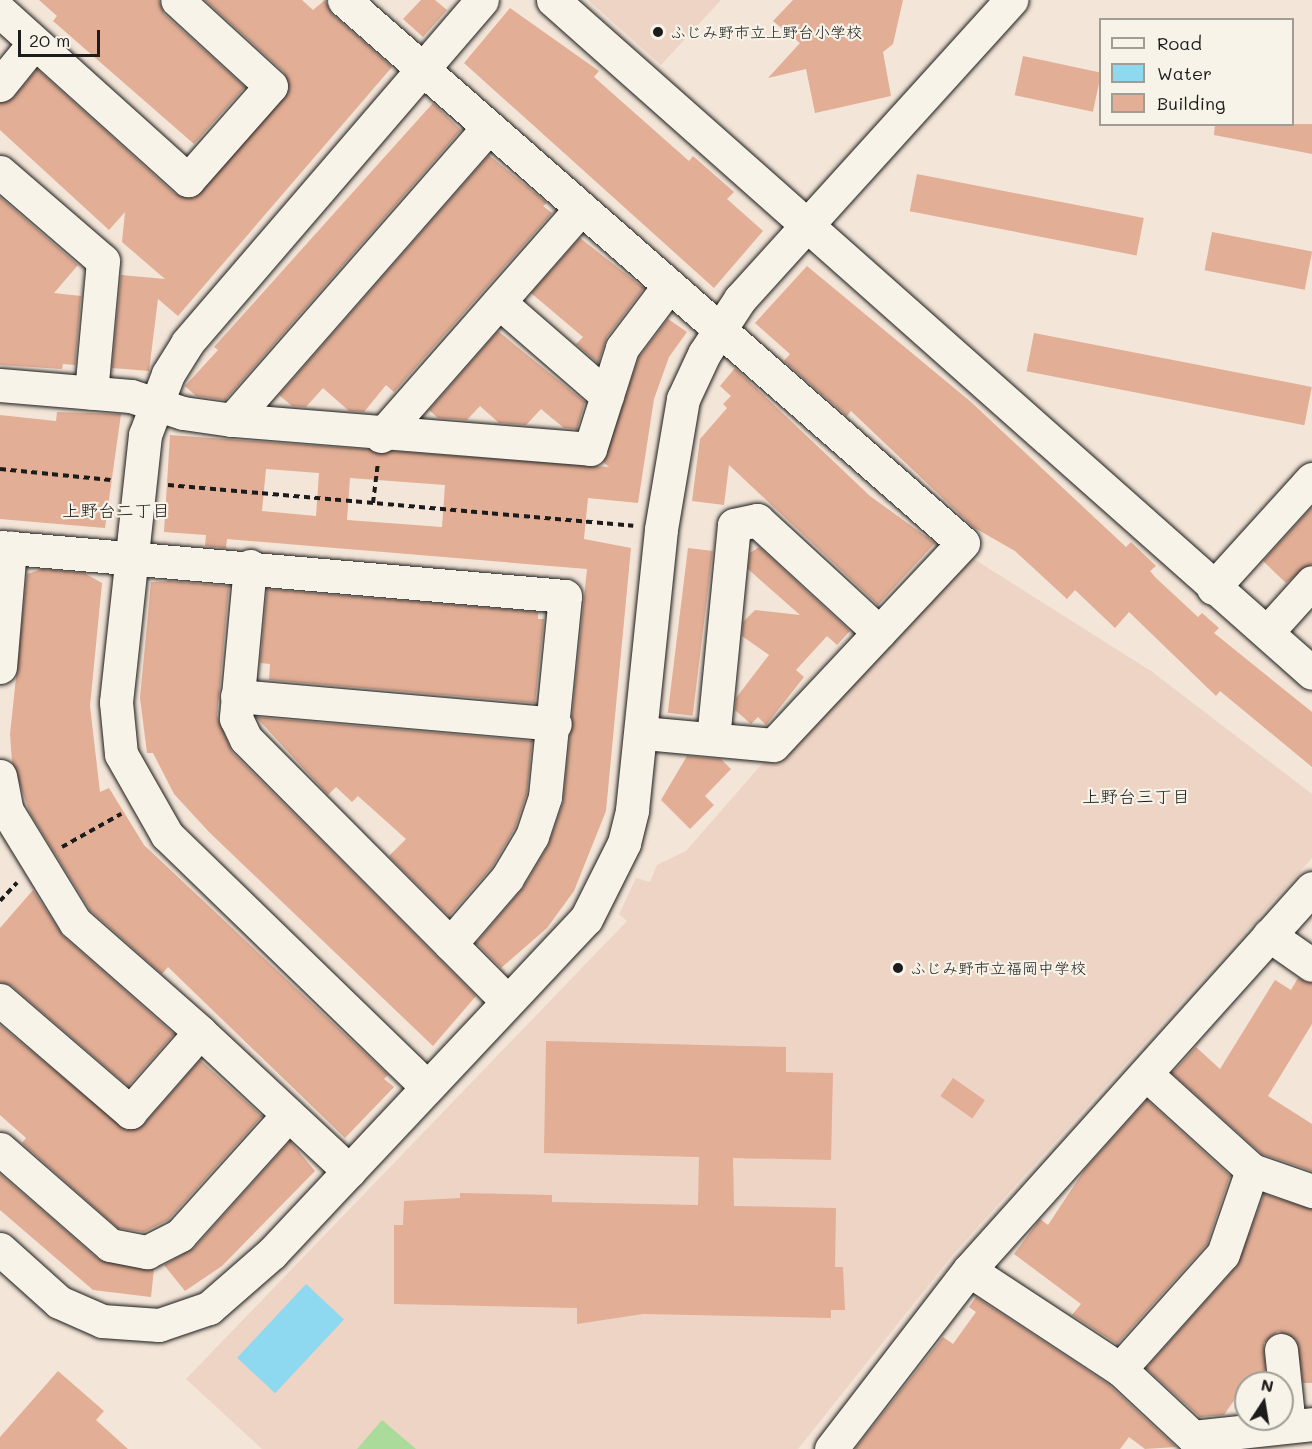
<!DOCTYPE html>
<html>
<head>
<meta charset="utf-8">
<style>
	body { margin:0 }
	#map { position:relative; width:1312px; height:1449px; overflow:hidden; background:#f3e5d8; font-family:Mali,"Klee One",sans-serif }
	div>[style] { position:absolute }
	[style*='--x'] { left:calc(var(--x)*1px); top:calc(var(--y)*1px); width:calc(var(--w)*1px); rotate:calc(var(--a)*1deg) }
	.built>* { inset:0; background:#eed4c4 }
	.green>* { inset:0; background:#abdb9b }
	.water>* { inset:0; background:#8ed9ef; transform-origin:0 0 }
	.building>* { inset:0; background:#e2ae96; transform-origin:0 0 }
	.path>* { height:4px; margin-top:-2px; transform-origin:0; background:repeating-linear-gradient(90deg,#1c1c1c 0 6px,transparent 0 10.5px) }
	.roads { filter:drop-shadow(0 0 2px #1c1c1c) drop-shadow(0 0 2px #1c1c1c) }
	.minor>* { height:33px; margin:-16.5px; padding:0 16.5px; transform-origin:16.5px; border-radius:16.5px; background:#f7f3e8 }
	.dots>* { width:16px; height:16px; translate:-50% -50%; box-sizing:border-box; border:3px solid #f7f3e8; border-radius:50% }
	span { translate:-50% -50%; white-space:nowrap; text-align:center; line-height:1.15; -webkit-text-stroke:4.5px #f7f3e8; paint-order:stroke }
	.poi-label { font-size:16px; color:#1c1c1c }
	.left { translate:0 -50%; text-align:left }
	.neighbourhood-label { font-size:18px; color:#1c1c1c }
	.legend { position:absolute; left:1099px; top:18px; width:195px; height:108px; box-sizing:border-box; background:#f7f3e8; border:2px solid #9f9d96; margin:0; padding:8px 10px; list-style:none; font-size:18px; color:#1c1c1c }
	.legend li { display:flex; align-items:center; gap:12px; height:30px }
	.legend b { width:30px; border:2px solid #9f9d96 }
	.north { position:absolute; left:1234px; top:1371px; width:60px; height:60px; box-sizing:border-box; background:#f7f3e8; border:2px solid #9f9d96; border-radius:50%; rotate:12deg; font-size:16px; font-weight:700; line-height:24px; text-align:center; color:#1c1c1c }
	.north::after { content:''; display:block; margin:auto; width:21px; height:27px; background:#1c1c1c; clip-path:polygon(50% 0,100% 100%,50% 72%,0 100%) }
	.scale { position:absolute; left:18px; top:30px; width:82px; height:27px; box-sizing:border-box; border:3px solid #1c1c1c; border-top:0; padding-left:8px; font-size:18px; line-height:21px; white-space:nowrap; color:#1c1c1c; -webkit-text-stroke:4px #f7f3e8; paint-order:stroke }
</style>
</head>
<body>
<div id="map">
	<div class="built">
		<i style="clip-path:polygon(588px 0,721px 0,661px 65px)"></i>
		<i style="clip-path:polygon(969px 556px,1151px 671px,1312px 794px,1312px 858px,955px 1252px,798px 1449px,262px 1449px,186px 1379px,627px 921px,619px 914px,636px 878px,650px 882px,657px 865px,686px 851px,768px 757px)"></i>
	</div>
	<div class="green">
		<i style="clip-path:polygon(382px 1420px,416px 1449px,357px 1449px)"></i>
	</div>
	<div class="water">
		<i style="left:306px;top:1284px;width:52px;height:101px;rotate:43deg"></i>
	</div>
	<div class="building">
		<i style="clip-path:polygon(39px 0,159px 0,164px 14px,245px 87px,194px 144px,53px 21px,57px 16px)"></i>
		<i style="clip-path:polygon(205px 0,302px 0,313px 10px,325px 0,332px 14px,392px 67px,178px 316px,158px 299px,149px 371px,112px 368px,121px 275px,165px 279px,122px 242px,125px 212px,109px 230px,0 130px,0 103px,14px 97px,37px 69px,175px 194px,194px 198px,289px 89px,284px 72px)"></i>
		<i style="clip-path:polygon(421px 0,435px 0,447px 10px,423px 37px,403px 19px)"></i>
		<i style="clip-path:polygon(793px 0,903px 0,893px 44px,883px 52px,891px 96px,815px 113px,806px 69px,768px 78px,800px 43px,773px 21px)"></i>
		<i style="clip-path:polygon(510px 8px,599px 71px,594px 77px,689px 161px,693px 156px,734px 192px,727px 199px,763px 231px,714px 288px,464px 63px)"></i>
		<i style="left:1023px;top:56px;width:80px;height:40px;rotate:12deg"></i>
		<i style="clip-path:polygon(433px 103px,461px 130px,225px 400px,196px 396px,185px 386px,218px 350px,214px 347px)"></i>
		<i style="clip-path:polygon(1215px 124px,1312px 124px,1312px 154px,1214px 135px)"></i>
		<i style="clip-path:polygon(489px 155px,547px 203px,543px 206px,552px 213px,394px 392px,386px 385px,364px 412px,349px 411px,323px 388px,306px 407px,292px 406px,279px 395px)"></i>
		<i style="left:917px;top:174px;width:231px;height:38px;rotate:11deg"></i>
		<i style="clip-path:polygon(0 197px,78px 265px,54px 293px,81px 296px,75px 365px,63px 364px,62px 369px,0 365px)"></i>
		<i style="left:1212px;top:232px;width:102px;height:39px;rotate:11deg"></i>
		<i style="clip-path:polygon(580px 238px,644px 288px,607px 337px,598px 363px,576px 344px,583px 337px,531px 293px)"></i>
		<i style="clip-path:polygon(807px 266px,971px 402px,1126px 547px,1131px 542px,1156px 566px,1150px 571px,1156px 578px,1198px 617px,1202px 613px,1219px 628px,1214px 633px,1312px 712px,1312px 767px,1220px 691px,1216px 696px,1129px 612px,1115px 628px,1075px 590px,1067px 599px,1015px 551px,973px 527px,851px 411px,847px 416px,784px 361px,790px 354px,755px 323px)"></i>
		<i style="clip-path:polygon(evenodd,668px 319px,687px 332px,669px 357px,654px 399px,638px 503px,588px 498px,584px 539px,631px 548px,606px 811px,574px 891px,547px 928px,501px 968px,476px 943px,523px 888px,548px 846px,563px 803px,587px 569px,227px 539px,226px 548px,205px 546px,206px 535px,164px 532px,170px 435px,609px 467px,603px 462px,639px 357px,668px 319px,266px 469px,319px 473px,316px 516px,262px 511px,266px 469px,668px 319px,350px 478px,445px 485px,442px 527px,347px 520px,350px 478px)"></i>
		<i style="clip-path:polygon(498px 331px,585px 402px,577px 429px,564px 428px,541px 409px,526px 425px,499px 423px,480px 406px,467px 420px,438px 418px,429px 410px)"></i>
		<i style="left:1034px;top:333px;width:283px;height:39px;rotate:11deg"></i>
		<i style="clip-path:polygon(735px 368px,870px 496px,935px 543px,878px 605px,729px 465px,724px 505px,692px 501px,700px 439px,727px 408px,723px 404px,731px 396px,720px 386px)"></i>
		<i style="clip-path:polygon(57px 412px,121px 414px,105px 528px,0 519px,0 415px,56px 421px)"></i>
		<i style="clip-path:polygon(1312px 507px,1312px 564px,1286px 583px,1263px 561px)"></i>
		<i style="clip-path:polygon(759px 547px,850px 631px,837px 645px,827px 636px,796px 670px,804px 677px,766px 725px,758px 717px,751px 724px,735px 710px,736px 698px,769px 655px,742px 636px,743px 622px,755px 610px,800px 615px,748px 569px,750px 553px)"></i>
		<i style="left:688px;top:548px;width:25px;height:166px;rotate:7deg"></i>
		<i style="clip-path:polygon(42px 569px,84px 573px,102px 583px,90px 706px,100px 792px,109px 788px,144px 845px,388px 1075px,384px 1079px,394px 1087px,345px 1138px,168px 967px,162px 974px,90px 910px,30px 813px,12px 762px,10px 734px,27px 574px)"></i>
		<i style="clip-path:polygon(170px 581px,229px 586px,217px 716px,232px 752px,476px 996px,433px 1046px,210px 833px,174px 794px,153px 753px,147px 753px,140px 698px,151px 582px)"></i>
		<i style="clip-path:polygon(267px 589px,538px 612px,538px 619px,544px 619px,535px 703px,269px 680px,270px 664px,260px 663px)"></i>
		<i style="clip-path:polygon(256px 717px,532px 741px,527px 793px,515px 828px,492px 867px,449px 916px,389px 856px,406px 839px,358px 796px,352px 802px,336px 787px,328px 795px)"></i>
		<i style="clip-path:polygon(687px 756px,721px 759px,731px 769px,705px 796px,714px 805px,690px 829px,661px 800px)"></i>
		<i style="clip-path:polygon(33px 890px,63px 936px,174px 1034px,128px 1086px,12px 986px,0 982px,0 928px)"></i>
		<i style="clip-path:polygon(1298px 978px,1312px 983px,1312px 1024px,1268px 1096px,1312px 1124px,1312px 1171px,1262px 1154px,1172px 1073px,1196px 1047px,1220px 1069px,1275px 980px,1291px 990px)"></i>
		<i style="clip-path:polygon(0 1025px,126px 1130px,144px 1124px,200px 1060px,262px 1116px,168px 1220px,144px 1232px,118px 1228px,22px 1143px,26px 1138px,0 1115px)"></i>
		<i style="clip-path:polygon(546px 1041px,786px 1047px,786px 1072px,833px 1073px,831px 1160px,733px 1158px,734px 1206px,836px 1208px,835px 1267px,843px 1267px,845px 1310px,831px 1310px,831px 1318px,643px 1314px,577px 1324px,577px 1308px,394px 1304px,394px 1225px,403px 1225px,404px 1201px,460px 1198px,460px 1193px,552px 1195px,552px 1202px,698px 1205px,699px 1157px,544px 1153px)"></i>
		<i style="left:953px;top:1078px;width:39px;height:22px;rotate:35deg"></i>
		<i style="clip-path:polygon(1147px 1100px,1230px 1176px,1207px 1244px,1117px 1344px,1072px 1315px,1081px 1304px,1014px 1254px,1040px 1219px,1048px 1225px,1085px 1169px)"></i>
		<i style="clip-path:polygon(290px 1141px,315px 1171px,222px 1266px,185px 1291px,164px 1265px,194px 1248px)"></i>
		<i style="clip-path:polygon(0 1174px,98px 1259px,154px 1269px,151px 1297px,93px 1290px,0 1210px)"></i>
		<i style="clip-path:polygon(1264px 1194px,1312px 1209px,1312px 1383px,1303px 1383px,1296px 1340px,1278px 1331px,1264px 1343px,1266px 1383px,1246px 1383px,1224px 1415px,1200px 1417px,1146px 1368px,1237px 1266px)"></i>
		<i style="clip-path:polygon(976px 1297px,1108px 1384px,1176px 1447px,1145px 1449px,1129px 1437px,1120px 1449px,855px 1449px,943px 1337px,953px 1344px,976px 1312px,969px 1307px)"></i>
		<i style="clip-path:polygon(58px 1371px,104px 1411px,96px 1420px,128px 1449px,0 1449px,0 1437px)"></i>
	</div>
	<div class="path">
		<i style="--x:0;--y:469;--w:111;--a:5.7"></i>
		<i style="--x:168;--y:485;--w:467;--a:5"></i>
		<i style="--x:373;--y:503;--w:38;--a:-83"></i>
		<i style="--x:62;--y:847;--w:68;--a:-29.2"></i>
		<i style="--x:0;--y:901;--w:25;--a:-47"></i>
	</div>
	<div class="roads">
		<div class="minor">
			<i style="--x:344;--y:0;--w:823;--a:41.26"></i>
			<i style="--x:963;--y:543;--w:277;--a:133.2"></i>
			<i style="--x:773;--y:745;--w:131;--a:-174.7"></i>
			<i style="--x:553;--y:0;--w:1014;--a:41.56"></i>
			<i style="--x:0;--y:11;--w:253;--a:42"></i>
			<i style="--x:188;--y:180;--w:125;--a:-48.6"></i>
			<i style="--x:271;--y:86;--w:127;--a:-137.5"></i>
			<i style="--x:0;--y:85;--w:54;--a:-51"></i>
			<i style="--x:0;--y:172;--w:136;--a:40.8"></i>
			<i style="--x:103;--y:261;--w:132;--a:95.2"></i>
			<i style="--x:499;--y:302;--w:143;--a:41"></i>
			<i style="--x:0;--y:385;--w:131;--a:4.8"></i>
			<i style="--x:131;--y:396;--w:55;--a:18.1"></i>
			<i style="--x:183;--y:413;--w:49;--a:8.1"></i>
			<i style="--x:232;--y:420;--w:359;--a:4.6"></i>
			<i style="--x:590;--y:449;--w:106;--a:-72.4"></i>
			<i style="--x:622;--y:348;--w:76;--a:-53"></i>
			<i style="--x:232;--y:420;--w:386;--a:-48.8"></i>
			<i style="--x:381;--y:436;--w:300;--a:-48.7"></i>
			<i style="--x:0;--y:547;--w:567;--a:4.96"></i>
			<i style="--x:565;--y:596;--w:202;--a:95.7"></i>
			<i style="--x:545;--y:797;--w:41;--a:108.4"></i>
			<i style="--x:532;--y:836;--w:49;--a:120.8"></i>
			<i style="--x:507;--y:878;--w:87;--a:130.8"></i>
			<i style="--x:250;--y:566;--w:153;--a:95.3"></i>
			<i style="--x:236;--y:718;--w:23;--a:65"></i>
			<i style="--x:246;--y:739;--w:370;--a:45.1"></i>
			<i style="--x:1213;--y:588;--w:147;--a:-47.8"></i>
			<i style="--x:1267;--y:632;--w:67;--a:-48"></i>
			<i style="--x:0;--y:667;--w:120;--a:-85.2"></i>
			<i style="--x:237;--y:696;--w:319;--a:5"></i>
			<i style="--x:713;--y:739;--w:215;--a:-84.4"></i>
			<i style="--x:734;--y:525;--w:24;--a:-12"></i>
			<i style="--x:757;--y:520;--w:166;--a:42.6"></i>
			<i style="--x:0;--y:776;--w:36;--a:79"></i>
			<i style="--x:7;--y:811;--w:130;--a:58.5"></i>
			<i style="--x:75;--y:922;--w:167;--a:41.3"></i>
			<i style="--x:1269;--y:935;--w:52;--a:34.9"></i>
			<i style="--x:0;--y:1000;--w:172;--a:40.7"></i>
			<i style="--x:130;--y:1112;--w:106;--a:-48.8"></i>
			<i style="--x:200;--y:1032;--w:204;--a:43"></i>
			<i style="--x:1146;--y:1074;--w:143;--a:42.2"></i>
			<i style="--x:1252;--y:1170;--w:64;--a:19.3"></i>
			<i style="--x:426;--y:1086;--w:361;--a:-135.9"></i>
			<i style="--x:167;--y:835;--w:93;--a:-119.6"></i>
			<i style="--x:121;--y:754;--w:52;--a:-95.5"></i>
			<i style="--x:116;--y:702;--w:269;--a:-83.8"></i>
			<i style="--x:145;--y:435;--w:65;--a:-69.3"></i>
			<i style="--x:168;--y:374;--w:36;--a:-58"></i>
			<i style="--x:187;--y:343;--w:452;--a:-49.3"></i>
			<i style="--x:0;--y:1149;--w:146;--a:41.1"></i>
			<i style="--x:110;--y:1245;--w:38;--a:11"></i>
			<i style="--x:147;--y:1252;--w:37;--a:-27"></i>
			<i style="--x:180;--y:1235;--w:161;--a:-48"></i>
			<i style="--x:0;--y:1249;--w:79;--a:41.9"></i>
			<i style="--x:59;--y:1302;--w:47;--a:23.8"></i>
			<i style="--x:102;--y:1321;--w:57;--a:4"></i>
			<i style="--x:159;--y:1325;--w:53;--a:-18.8"></i>
			<i style="--x:209;--y:1308;--w:84;--a:-41.1"></i>
			<i style="--x:272;--y:1253;--w:458;--a:-46.8"></i>
			<i style="--x:586;--y:919;--w:85;--a:-63.4"></i>
			<i style="--x:624;--y:843;--w:34;--a:-76"></i>
			<i style="--x:632;--y:810;--w:282;--a:-84.1"></i>
			<i style="--x:661;--y:529;--w:132;--a:-80.4"></i>
			<i style="--x:683;--y:399;--w:50;--a:-65"></i>
			<i style="--x:704;--y:354;--w:66;--a:-56.8"></i>
			<i style="--x:740;--y:299;--w:404;--a:-47.8"></i>
			<i style="--x:969;--y:1270;--w:181;--a:33.3"></i>
			<i style="--x:1120;--y:1369;--w:100;--a:43"></i>
			<i style="--x:1193;--y:1437;--w:120;--a:-6.2"></i>
			<i style="--x:1281;--y:1350;--w:76;--a:84"></i>
			<i style="--x:1120;--y:1369;--w:154;--a:-48.2"></i>
			<i style="--x:1223;--y:1254;--w:89;--a:-71"></i>
			<i style="--x:831;--y:1449;--w:226;--a:-52.4"></i>
			<i style="--x:969;--y:1270;--w:513;--a:-48.08"></i>
		</div>
	</div>
	<div class="dots">
		<i style="left:658px;top:32px;background:#1c1c1c"></i>
		<i style="left:898px;top:968px;background:#1c1c1c"></i>
	</div>
	<div class="poi-label">
		<span class="left" style="left:670px;top:32px">ふじみ野市立上野台小学校</span>
		<span class="left" style="left:910px;top:968px">ふじみ野市立福岡中学校</span>
	</div>
	<div class="neighbourhood-label">
		<span style="left:116px;top:510px">上野台二丁目</span>
		<span style="left:1136px;top:796px">上野台三丁目</span>
	</div>
	<ul class="legend">
	<li><b style="height:8px;background:#f7f3e8"></b>Road</li>
	<li><b style="height:16px;background:#8ed9ef"></b>Water</li>
	<li><b style="height:16px;background:#e2ae96"></b>Building</li>
	</ul>
	<div class="north">N</div>
	<div class="scale">20 m</div>
</div>
</body>
</html>
